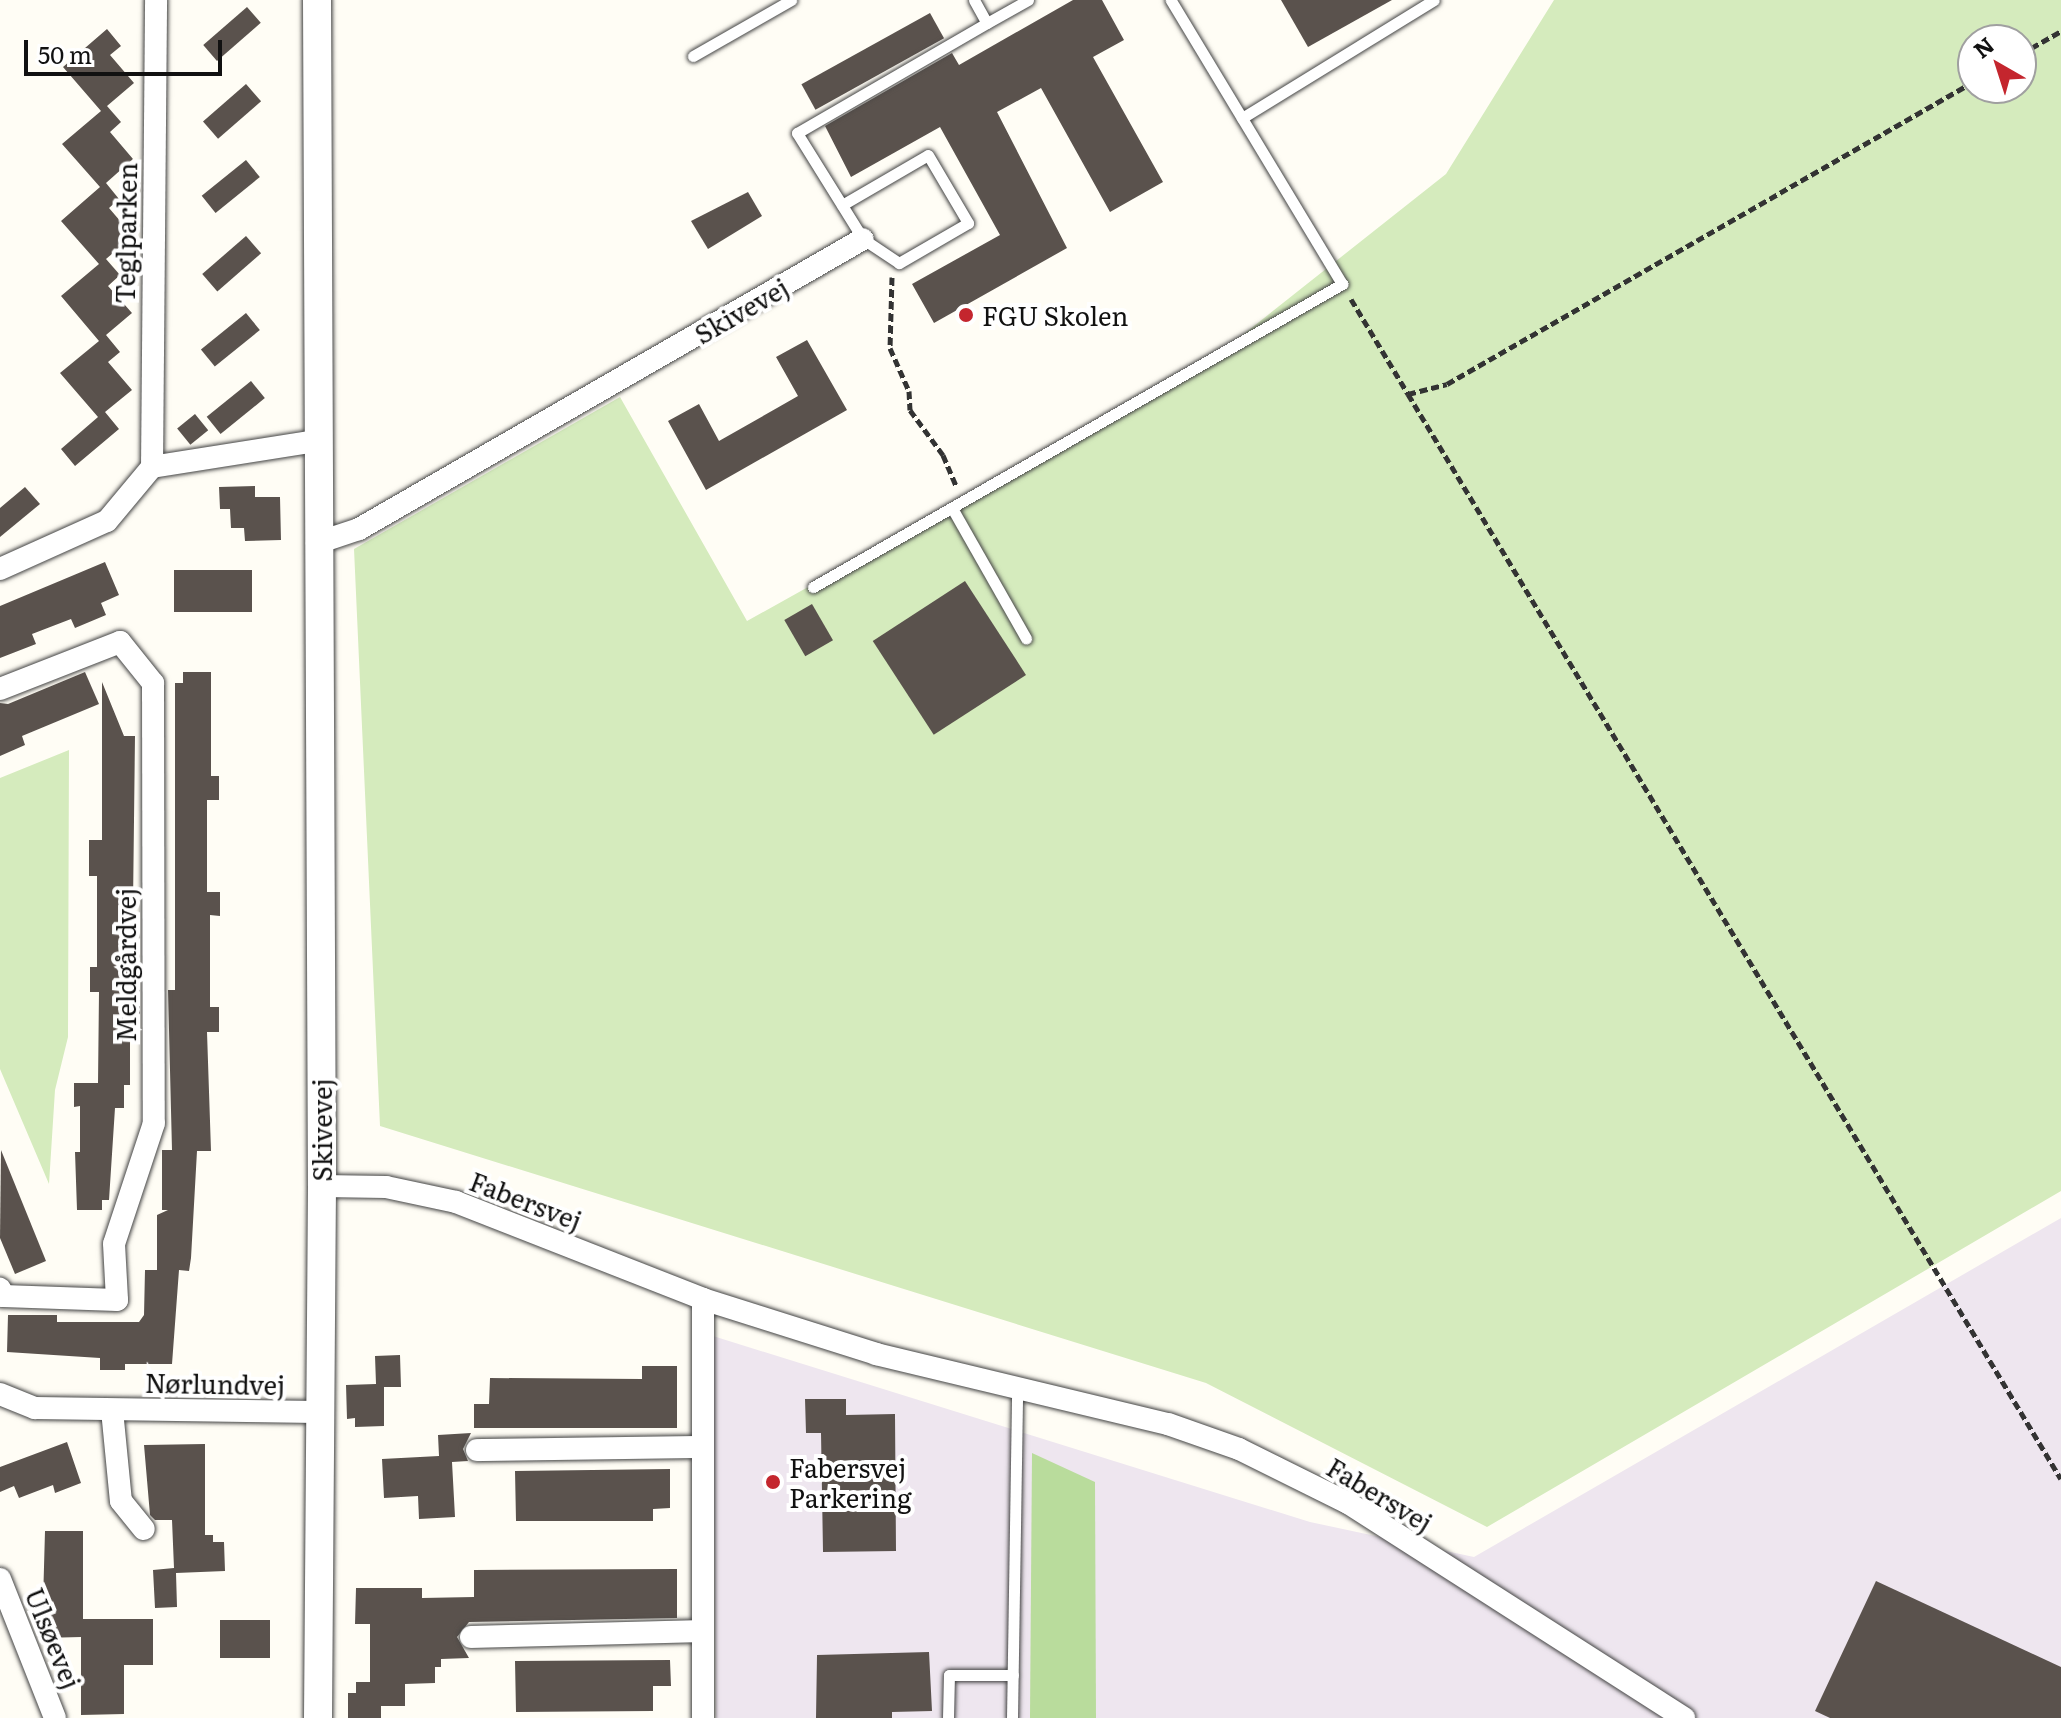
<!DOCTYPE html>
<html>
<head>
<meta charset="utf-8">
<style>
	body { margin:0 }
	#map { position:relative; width:2061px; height:1718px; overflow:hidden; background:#fffdf5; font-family:Literata,serif }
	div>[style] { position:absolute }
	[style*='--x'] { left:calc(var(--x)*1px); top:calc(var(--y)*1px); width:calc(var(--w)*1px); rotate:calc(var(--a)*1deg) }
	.industrial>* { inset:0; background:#eee6ef }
	.green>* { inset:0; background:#d5ebbd }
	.forest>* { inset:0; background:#b9dc9c }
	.building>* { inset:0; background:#5a524d; transform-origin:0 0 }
	.path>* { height:5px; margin-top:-2.5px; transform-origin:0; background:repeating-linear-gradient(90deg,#333 0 8px,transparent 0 12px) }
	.roads { filter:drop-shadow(0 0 2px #444) drop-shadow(0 0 2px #444) }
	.service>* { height:11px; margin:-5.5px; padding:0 5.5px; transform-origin:5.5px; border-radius:5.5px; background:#fff }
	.minor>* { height:22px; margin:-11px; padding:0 11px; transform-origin:11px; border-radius:11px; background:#fff }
	.tertiary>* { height:28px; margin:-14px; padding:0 14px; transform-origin:14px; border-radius:14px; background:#fff }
	.dots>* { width:22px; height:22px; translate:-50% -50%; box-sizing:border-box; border:4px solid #fff; border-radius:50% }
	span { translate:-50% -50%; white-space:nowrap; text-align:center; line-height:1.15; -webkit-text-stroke:8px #fff; paint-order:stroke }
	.street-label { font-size:26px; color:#111 }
	.poi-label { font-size:26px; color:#111 }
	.left { translate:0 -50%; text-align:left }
	.north { position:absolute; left:1957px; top:24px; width:80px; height:80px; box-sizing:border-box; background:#fff; border:2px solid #a0a0a0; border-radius:50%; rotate:321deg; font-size:22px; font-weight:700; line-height:32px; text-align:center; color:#111 }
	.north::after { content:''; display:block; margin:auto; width:28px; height:36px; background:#c4262e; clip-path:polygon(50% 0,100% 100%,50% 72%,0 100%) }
	.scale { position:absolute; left:24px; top:40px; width:198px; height:36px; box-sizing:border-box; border:4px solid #111; border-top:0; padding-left:10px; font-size:24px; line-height:28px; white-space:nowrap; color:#111; -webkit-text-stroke:6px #fff; paint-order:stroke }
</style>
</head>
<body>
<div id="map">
	<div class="industrial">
		<i style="clip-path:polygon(2061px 1218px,2061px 1718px,716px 1718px,713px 1336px,1310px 1522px,1474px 1557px)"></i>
	</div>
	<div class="green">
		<i style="clip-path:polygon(evenodd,1554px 0,2061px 0,2061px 1191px,1487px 1527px,1206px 1383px,380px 1126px,354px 549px,620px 397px,747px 621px,1202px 367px,1446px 174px,1554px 0,1973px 40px,2021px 40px,2021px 88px,1973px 88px,1973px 40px)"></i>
		<i style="clip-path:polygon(69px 750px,68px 1037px,55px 1090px,49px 1184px,0 1069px,0 778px)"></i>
	</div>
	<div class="forest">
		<i style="clip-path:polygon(1032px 1453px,1095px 1482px,1096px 1718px,1030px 1718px)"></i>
	</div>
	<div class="building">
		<i style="clip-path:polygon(1073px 0,1102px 0,1124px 40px,1093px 57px,1163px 182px,1110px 212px,1041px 88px,997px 112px,1067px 248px,934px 323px,912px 284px,1000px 235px,940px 127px,851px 177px,825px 126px,952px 53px,959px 65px)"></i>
		<i style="clip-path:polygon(1281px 0,1392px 0,1308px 47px)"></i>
		<i style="left:247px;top:7px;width:21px;height:58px;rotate:49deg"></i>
		<i style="left:930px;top:13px;width:29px;height:147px;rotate:61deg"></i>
		<i style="clip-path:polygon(107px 29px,121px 46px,110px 55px,134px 83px,107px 106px,121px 122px,110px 132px,133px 159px,106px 183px,119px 199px,109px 208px,133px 236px,106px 259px,120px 275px,108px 286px,132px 313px,106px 335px,120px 352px,108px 362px,132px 390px,105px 412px,119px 429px,75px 466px,61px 449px,98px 417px,60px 373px,99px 341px,61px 296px,99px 264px,61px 221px,100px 187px,62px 144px,101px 111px,63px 67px)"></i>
		<i style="left:246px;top:84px;width:23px;height:57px;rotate:49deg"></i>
		<i style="left:246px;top:160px;width:22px;height:57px;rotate:51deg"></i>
		<i style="clip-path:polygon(748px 192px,762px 216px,708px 249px,691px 221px)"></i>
		<i style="left:246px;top:236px;width:23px;height:58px;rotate:49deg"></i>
		<i style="left:246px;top:313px;width:22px;height:58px;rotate:51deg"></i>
		<i style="clip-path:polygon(807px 340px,847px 410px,706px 490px,668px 421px,699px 404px,719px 441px,777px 408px,798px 396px,776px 357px)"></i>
		<i style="left:251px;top:381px;width:22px;height:57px;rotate:51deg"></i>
		<i style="left:195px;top:414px;width:21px;height:23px;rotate:51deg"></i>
		<i style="clip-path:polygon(255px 486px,255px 497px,280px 497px,281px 540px,245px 541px,244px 528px,231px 528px,230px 509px,220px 509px,219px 487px)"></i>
		<i style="clip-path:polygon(25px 487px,40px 504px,0 537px,0 508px)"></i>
		<i style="clip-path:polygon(105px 562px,119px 595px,101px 603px,106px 615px,75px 628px,71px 619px,32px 634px,36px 644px,0 658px,0 606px)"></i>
		<i style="left:174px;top:570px;width:78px;height:42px"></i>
		<i style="left:965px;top:581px;width:112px;height:110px;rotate:57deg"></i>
		<i style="left:812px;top:604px;width:42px;height:32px;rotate:60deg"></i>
		<i style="clip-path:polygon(85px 672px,99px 704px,22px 736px,25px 745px,0 756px,0 703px,8px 704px)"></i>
		<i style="clip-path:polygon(183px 672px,211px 672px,211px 776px,219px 776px,219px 800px,207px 800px,207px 892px,220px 892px,220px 916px,210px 915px,210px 1007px,219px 1007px,219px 1032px,207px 1032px,211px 1151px,197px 1151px,191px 1258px,189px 1271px,179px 1270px,172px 1364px,125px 1364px,125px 1370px,100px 1370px,100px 1358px,7px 1352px,8px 1315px,57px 1315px,57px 1322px,139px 1322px,144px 1315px,145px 1270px,157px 1270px,157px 1215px,168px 1210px,162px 1210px,162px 1150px,172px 1150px,168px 990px,175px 990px,175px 683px,183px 683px)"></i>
		<i style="clip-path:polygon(102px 682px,124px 736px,135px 736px,132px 990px,140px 990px,140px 1039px,130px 1039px,130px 1085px,124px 1085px,124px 1108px,115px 1108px,109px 1200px,102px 1200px,102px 1210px,77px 1210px,75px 1152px,80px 1152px,80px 1106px,74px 1107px,74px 1083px,98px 1083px,99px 992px,90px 992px,90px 967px,97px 967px,97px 876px,89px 876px,89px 840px,102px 840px)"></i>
		<i style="clip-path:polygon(1px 1150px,46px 1261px,15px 1274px,0 1238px)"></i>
		<i style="clip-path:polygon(400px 1355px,401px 1387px,384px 1387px,384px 1426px,355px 1427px,355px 1418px,347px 1419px,346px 1385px,376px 1384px,375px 1356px)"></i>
		<i style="clip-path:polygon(642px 1366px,677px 1366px,677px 1428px,474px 1428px,474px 1404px,489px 1404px,490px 1378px,642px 1379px)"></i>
		<i style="clip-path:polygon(805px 1399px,846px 1399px,846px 1415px,895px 1414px,896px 1551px,823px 1552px,821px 1433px,806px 1433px)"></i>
		<i style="clip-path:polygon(471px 1433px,463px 1449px,468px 1461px,452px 1462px,455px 1517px,419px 1519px,418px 1496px,384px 1498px,382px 1459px,439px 1456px,438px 1435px)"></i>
		<i style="clip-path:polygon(67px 1442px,81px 1483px,55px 1493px,53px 1485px,19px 1498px,14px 1486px,0 1492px,0 1467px)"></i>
		<i style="clip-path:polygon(205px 1444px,205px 1535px,213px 1535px,213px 1542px,224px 1542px,225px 1571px,176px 1573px,177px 1607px,155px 1608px,153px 1570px,174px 1568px,172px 1520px,155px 1520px,150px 1515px,144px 1445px)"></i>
		<i style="clip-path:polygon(670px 1469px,670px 1508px,653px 1509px,653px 1521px,516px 1521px,515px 1471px)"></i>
		<i style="clip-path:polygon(45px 1531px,83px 1531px,83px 1619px,153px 1619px,153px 1665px,124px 1665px,124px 1714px,81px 1715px,81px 1637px,42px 1638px)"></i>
		<i style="clip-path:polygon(677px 1569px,677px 1618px,469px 1622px,457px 1637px,469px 1658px,441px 1659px,441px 1667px,435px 1667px,435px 1683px,405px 1684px,405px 1706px,381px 1706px,381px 1718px,348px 1718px,348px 1693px,356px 1693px,356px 1682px,370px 1682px,370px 1624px,355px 1624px,356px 1588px,422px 1588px,422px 1598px,474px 1597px,474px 1570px)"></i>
		<i style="clip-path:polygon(1876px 1581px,2061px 1667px,2061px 1718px,1830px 1718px,1815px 1711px)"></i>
		<i style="left:220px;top:1620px;width:50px;height:38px"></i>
		<i style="clip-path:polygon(929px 1652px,932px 1711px,892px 1712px,892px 1718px,816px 1718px,817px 1655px)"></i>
		<i style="clip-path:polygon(670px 1660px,671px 1686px,653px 1686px,653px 1711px,516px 1712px,515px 1661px)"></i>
	</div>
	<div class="path">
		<i style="--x:2021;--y:54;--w:46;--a:-29.9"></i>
		<i style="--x:892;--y:277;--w:71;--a:91.6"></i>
		<i style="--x:890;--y:348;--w:47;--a:66.2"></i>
		<i style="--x:909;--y:391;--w:19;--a:87"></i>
		<i style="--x:910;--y:410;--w:56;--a:53.7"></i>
		<i style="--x:943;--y:455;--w:34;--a:67"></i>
		<i style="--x:1351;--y:299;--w:111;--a:59"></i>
		<i style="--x:1408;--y:394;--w:40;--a:-14.4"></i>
		<i style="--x:1447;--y:384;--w:607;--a:-29.86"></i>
		<i style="--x:1408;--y:394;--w:1266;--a:58.96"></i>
	</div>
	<div class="roads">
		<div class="service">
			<i style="--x:974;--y:0;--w:26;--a:61"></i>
			<i style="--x:987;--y:23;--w:47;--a:-29.3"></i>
			<i style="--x:693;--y:56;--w:113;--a:-29.7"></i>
			<i style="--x:1242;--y:118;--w:225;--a:-31.6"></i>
			<i style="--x:842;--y:205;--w:99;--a:-30.2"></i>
			<i style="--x:928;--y:155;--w:79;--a:59.5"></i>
			<i style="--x:968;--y:223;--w:80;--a:149.9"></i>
			<i style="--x:899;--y:263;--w:43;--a:-146.3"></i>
			<i style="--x:863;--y:239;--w:125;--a:-121.9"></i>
			<i style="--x:797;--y:133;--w:220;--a:-30.1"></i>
			<i style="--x:952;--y:508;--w:150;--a:60.4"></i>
			<i style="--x:813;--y:587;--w:610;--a:-29.8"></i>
			<i style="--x:1342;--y:284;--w:332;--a:-121.1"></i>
			<i style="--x:948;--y:1718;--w:43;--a:-88.7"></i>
			<i style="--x:949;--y:1675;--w:64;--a:0"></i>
			<i style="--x:1012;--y:1718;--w:331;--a:-89.1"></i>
		</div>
		<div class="minor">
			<i style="--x:152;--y:467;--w:167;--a:-9"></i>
			<i style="--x:317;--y:543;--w:44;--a:-18.4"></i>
			<i style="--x:359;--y:529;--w:581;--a:-29.92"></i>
			<i style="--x:0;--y:569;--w:117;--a:-24.2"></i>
			<i style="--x:107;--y:521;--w:70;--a:-50.2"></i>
			<i style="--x:152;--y:467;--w:467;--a:-89.5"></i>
			<i style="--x:0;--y:689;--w:129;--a:-21.4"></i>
			<i style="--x:120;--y:642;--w:53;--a:51.2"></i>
			<i style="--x:153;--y:683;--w:440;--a:89.9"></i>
			<i style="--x:154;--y:1123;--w:127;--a:108.3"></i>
			<i style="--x:114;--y:1244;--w:56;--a:86.9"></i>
			<i style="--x:117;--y:1300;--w:114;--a:-178"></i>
			<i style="--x:3;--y:1296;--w:8;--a:-113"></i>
			<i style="--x:322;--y:1186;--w:64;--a:0.9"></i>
			<i style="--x:386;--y:1187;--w:72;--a:12.1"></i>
			<i style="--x:456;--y:1202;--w:265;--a:21.4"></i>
			<i style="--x:703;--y:1299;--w:182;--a:17.6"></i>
			<i style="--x:876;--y:1354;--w:300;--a:13.5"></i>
			<i style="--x:1168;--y:1424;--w:75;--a:19.4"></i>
			<i style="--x:1239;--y:1449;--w:122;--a:26.4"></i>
			<i style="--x:1348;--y:1503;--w:399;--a:32.6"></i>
			<i style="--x:0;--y:1394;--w:38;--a:22"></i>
			<i style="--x:35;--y:1408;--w:282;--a:0.8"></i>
			<i style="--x:112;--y:1410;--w:91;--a:84.4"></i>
			<i style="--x:121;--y:1501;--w:36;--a:51"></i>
			<i style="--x:477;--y:1450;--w:226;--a:-0.8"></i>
			<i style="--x:0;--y:1579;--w:149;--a:68.4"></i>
			<i style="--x:471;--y:1637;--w:232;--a:-1.5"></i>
			<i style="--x:703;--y:1718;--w:419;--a:-90"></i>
		</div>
		<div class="tertiary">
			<i style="--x:317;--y:0;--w:1186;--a:89.76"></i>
			<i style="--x:322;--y:1186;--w:532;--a:90.43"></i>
		</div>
	</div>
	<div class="dots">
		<i style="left:966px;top:315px;background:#c4262e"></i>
		<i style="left:773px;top:1482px;background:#c4262e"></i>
	</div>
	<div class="street-label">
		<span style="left:125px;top:233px;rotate:-89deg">Teglparken</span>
		<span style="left:741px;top:310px;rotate:-30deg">Skivevej</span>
		<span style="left:125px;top:965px;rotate:-90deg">Meldgårdvej</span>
		<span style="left:321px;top:1130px;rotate:-90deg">Skivevej</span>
		<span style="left:526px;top:1200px;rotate:21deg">Fabersvej</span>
		<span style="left:215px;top:1383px;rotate:1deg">Nørlundvej</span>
		<span style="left:1380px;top:1494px;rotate:31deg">Fabersvej</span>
		<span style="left:54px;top:1638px;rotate:68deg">Ulsøevej</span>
	</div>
	<div class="poi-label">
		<span class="left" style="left:982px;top:315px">FGU Skolen</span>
		<span class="left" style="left:789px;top:1482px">Fabersvej<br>Parkering</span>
	</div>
	<div class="north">N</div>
	<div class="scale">50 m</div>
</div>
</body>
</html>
